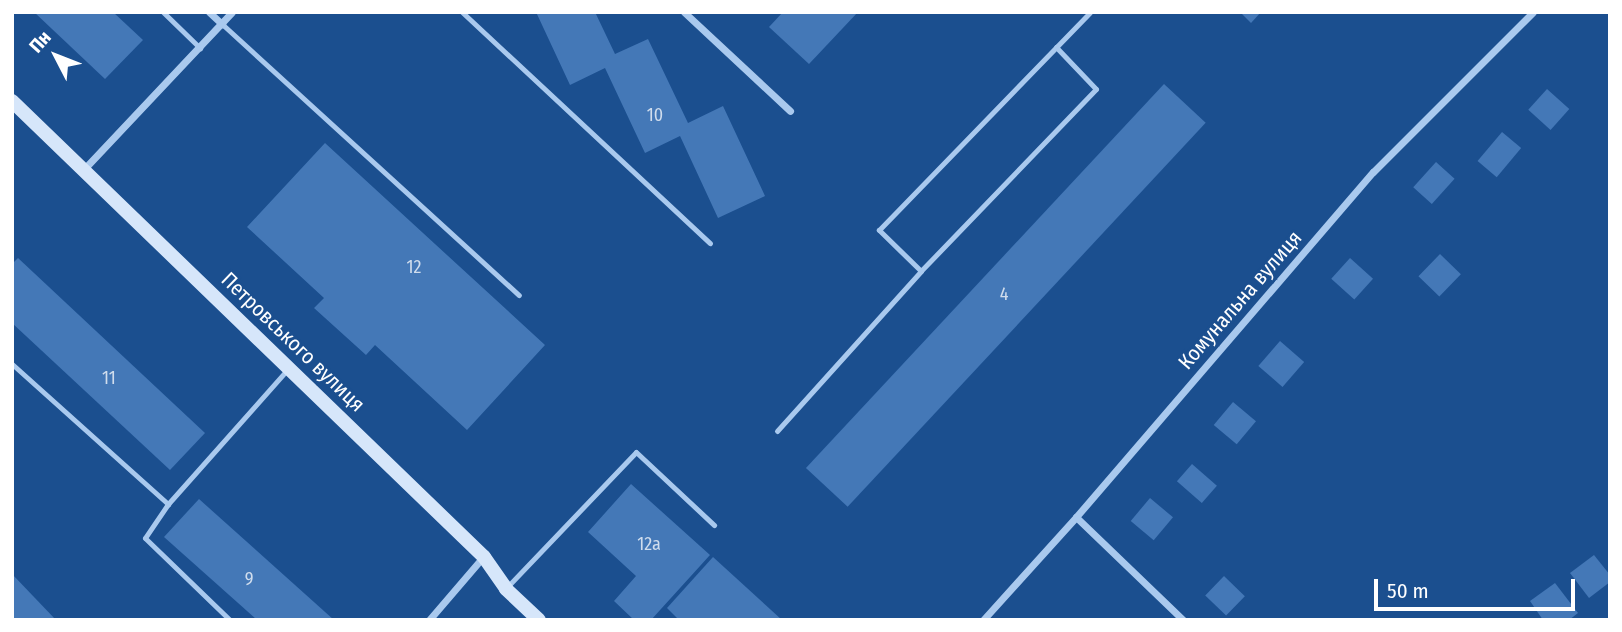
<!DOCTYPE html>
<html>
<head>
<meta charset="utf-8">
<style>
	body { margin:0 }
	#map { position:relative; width:1622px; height:632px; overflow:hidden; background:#1b4f8f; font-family:"Fira Sans Condensed",sans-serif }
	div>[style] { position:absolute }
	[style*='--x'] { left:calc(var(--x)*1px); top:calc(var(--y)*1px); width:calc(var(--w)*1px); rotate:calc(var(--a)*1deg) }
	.building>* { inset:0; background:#4478b7; transform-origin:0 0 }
	.lane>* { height:5px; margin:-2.5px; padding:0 2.5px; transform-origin:2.5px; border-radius:2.5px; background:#a9c9ee }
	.street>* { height:7px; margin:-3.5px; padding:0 3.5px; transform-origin:3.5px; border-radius:3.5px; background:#a9c9ee }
	.secondary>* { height:14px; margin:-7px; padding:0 7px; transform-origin:7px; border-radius:7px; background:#d6e6fa }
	span { translate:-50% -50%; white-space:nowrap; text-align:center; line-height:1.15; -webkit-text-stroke:5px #1b4f8f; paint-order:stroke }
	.number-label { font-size:18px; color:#d0dded }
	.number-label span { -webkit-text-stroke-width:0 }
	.street-label { font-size:21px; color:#fff }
	.frame { position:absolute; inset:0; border:14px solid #fff; pointer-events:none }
	.north { position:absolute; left:21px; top:21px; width:70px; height:70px; -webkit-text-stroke:5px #1b4f8f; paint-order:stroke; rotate:312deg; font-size:19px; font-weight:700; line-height:28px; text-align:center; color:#fff }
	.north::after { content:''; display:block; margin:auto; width:24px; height:32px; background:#fff; clip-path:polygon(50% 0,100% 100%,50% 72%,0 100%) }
	.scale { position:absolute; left:1374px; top:579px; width:201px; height:32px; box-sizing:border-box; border:4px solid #fff; border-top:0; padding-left:9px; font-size:21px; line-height:24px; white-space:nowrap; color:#fff; -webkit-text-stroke:5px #1b4f8f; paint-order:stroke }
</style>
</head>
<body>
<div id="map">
	<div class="building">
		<i style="clip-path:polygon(34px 12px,113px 12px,143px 40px,105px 79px)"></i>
		<i style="clip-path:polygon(536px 12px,595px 12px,615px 54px,648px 39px,688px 123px,723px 106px,765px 196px,718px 218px,680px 136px,645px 153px,605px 68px,570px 85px)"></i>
		<i style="clip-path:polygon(783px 12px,858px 12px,809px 64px,769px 27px)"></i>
		<i style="clip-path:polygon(1240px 12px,1261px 12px,1251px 23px)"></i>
		<i style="left:1164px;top:84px;width:57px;height:525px;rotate:43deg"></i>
		<i style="left:1547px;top:89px;width:30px;height:28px;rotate:42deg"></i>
		<i style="left:1502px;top:132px;width:25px;height:38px;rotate:40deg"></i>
		<i style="clip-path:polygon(325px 143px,545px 345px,467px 430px,375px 345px,366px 355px,314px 308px,324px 298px,247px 227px)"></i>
		<i style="left:1436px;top:162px;width:25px;height:34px;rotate:42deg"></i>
		<i style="left:1440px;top:254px;width:29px;height:31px;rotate:44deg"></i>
		<i style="clip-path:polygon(18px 258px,205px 433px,170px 470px,12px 323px,12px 264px)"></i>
		<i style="left:1350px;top:258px;width:31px;height:28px;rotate:42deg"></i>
		<i style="left:1280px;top:341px;width:32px;height:33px;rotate:41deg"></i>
		<i style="left:1233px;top:402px;width:30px;height:30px;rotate:40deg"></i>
		<i style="left:1192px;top:464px;width:33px;height:23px;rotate:41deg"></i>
		<i style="clip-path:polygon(631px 484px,710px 555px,651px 620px,634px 620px,614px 601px,636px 576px,588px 532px)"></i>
		<i style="left:1150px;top:498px;width:30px;height:30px;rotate:40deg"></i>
		<i style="clip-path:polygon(199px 499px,334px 620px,257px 620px,164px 537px)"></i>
		<i style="clip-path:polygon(1594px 555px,1610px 575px,1610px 582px,1589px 598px,1570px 573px)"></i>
		<i style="clip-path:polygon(713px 557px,782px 620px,679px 620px,667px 608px)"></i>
		<i style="clip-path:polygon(12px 574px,56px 620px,12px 620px)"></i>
		<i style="left:1224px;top:576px;width:29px;height:27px;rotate:44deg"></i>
		<i style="clip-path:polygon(1555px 583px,1578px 613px,1569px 620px,1543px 620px,1530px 601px)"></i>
	</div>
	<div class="lane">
		<i style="--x:163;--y:12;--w:52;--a:44.2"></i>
		<i style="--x:462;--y:12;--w:339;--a:43"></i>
		<i style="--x:222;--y:24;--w:402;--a:42.4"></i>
		<i style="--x:1056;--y:47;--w:58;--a:46.4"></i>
		<i style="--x:1096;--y:89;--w:252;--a:133.9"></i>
		<i style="--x:921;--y:271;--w:59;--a:-135.7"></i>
		<i style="--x:879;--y:230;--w:303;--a:-45.9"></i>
		<i style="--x:12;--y:364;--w:210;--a:41.9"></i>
		<i style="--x:168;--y:504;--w:179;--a:-48.4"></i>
		<i style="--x:777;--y:431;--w:215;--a:-48"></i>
		<i style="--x:168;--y:504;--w:41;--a:124.1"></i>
		<i style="--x:145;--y:538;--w:118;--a:44"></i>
		<i style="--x:508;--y:586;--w:185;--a:-46.3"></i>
		<i style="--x:636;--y:452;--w:107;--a:43.1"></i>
	</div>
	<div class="street">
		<i style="--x:209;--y:12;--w:18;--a:43"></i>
		<i style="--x:684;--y:12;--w:145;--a:43"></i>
		<i style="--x:85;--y:168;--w:214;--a:-46.7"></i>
		<i style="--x:1076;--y:517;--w:149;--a:43.9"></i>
		<i style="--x:429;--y:620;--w:83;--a:-49.4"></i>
		<i style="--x:983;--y:620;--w:139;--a:-47.9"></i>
		<i style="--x:1076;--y:517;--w:455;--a:-49.3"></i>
		<i style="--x:1373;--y:172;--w:226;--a:-45"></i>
	</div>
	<div class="secondary">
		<i style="--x:12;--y:101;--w:656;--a:44.01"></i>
		<i style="--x:484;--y:557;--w:39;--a:55"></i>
		<i style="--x:506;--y:589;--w:45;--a:43.2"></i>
	</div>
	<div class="number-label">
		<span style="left:655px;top:115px">10</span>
		<span style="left:414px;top:267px">12</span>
		<span style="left:1004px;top:294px">4</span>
		<span style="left:109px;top:378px">11</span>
		<span style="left:649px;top:544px">12а</span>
		<span style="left:249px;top:579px">9</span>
	</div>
	<div class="street-label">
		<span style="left:1240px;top:300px;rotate:-49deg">Комунальна вулиця</span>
		<span style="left:293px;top:342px;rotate:44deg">Петровського вулиця</span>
	</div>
	<div class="frame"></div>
	<div class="north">Пн</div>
	<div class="scale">50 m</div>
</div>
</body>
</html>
